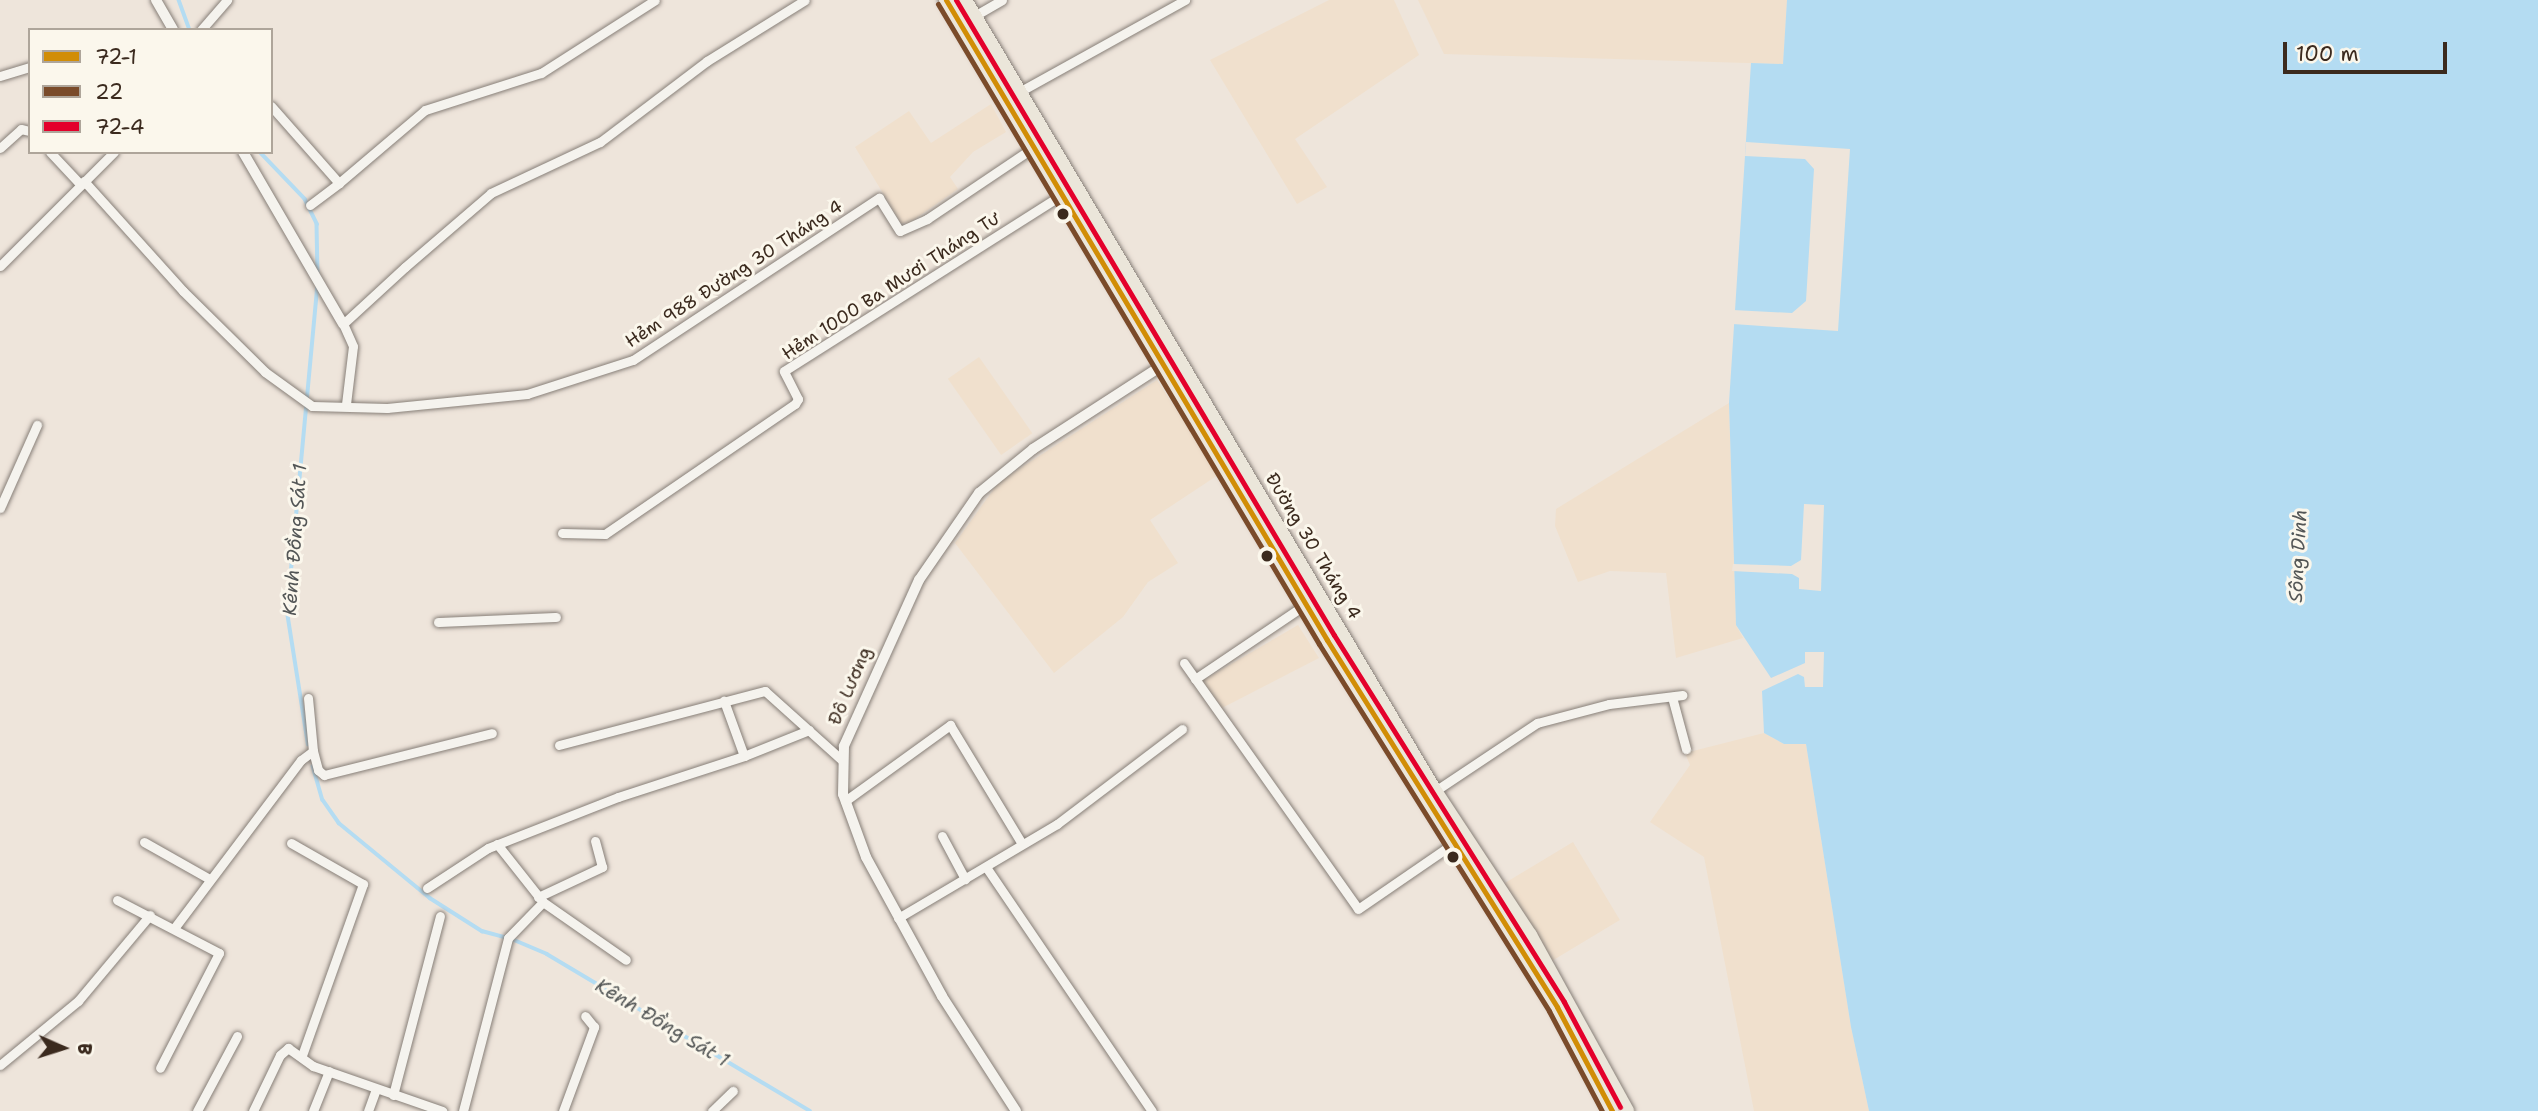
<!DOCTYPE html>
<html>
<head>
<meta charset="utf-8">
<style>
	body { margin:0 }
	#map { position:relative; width:2538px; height:1111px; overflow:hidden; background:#eee5db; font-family:"Shantell Sans",sans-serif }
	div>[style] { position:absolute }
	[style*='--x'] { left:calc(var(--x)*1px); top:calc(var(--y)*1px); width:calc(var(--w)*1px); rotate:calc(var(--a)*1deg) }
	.built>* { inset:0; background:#f0e0cd; transform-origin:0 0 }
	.water>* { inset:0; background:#b4dcf2 }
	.pier>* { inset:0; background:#eee5db }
	.stream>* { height:3.5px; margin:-1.75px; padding:0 1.75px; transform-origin:1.75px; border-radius:1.75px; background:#b4dcf2 }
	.roads { filter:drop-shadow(0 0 2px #877f78) drop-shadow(0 0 2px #877f78) }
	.minor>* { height:9px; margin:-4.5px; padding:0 4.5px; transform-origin:4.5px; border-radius:4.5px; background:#f5f3ee }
	.tertiary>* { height:10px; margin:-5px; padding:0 5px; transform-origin:5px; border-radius:5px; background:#f5f3ee }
	.primary>* { height:14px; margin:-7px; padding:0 7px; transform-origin:7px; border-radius:7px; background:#ebe6da }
	.bus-1>* { height:5px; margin:-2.5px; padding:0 2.5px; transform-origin:2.5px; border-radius:2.5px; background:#d18d06 }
	.bus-2>* { height:5px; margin:-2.5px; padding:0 2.5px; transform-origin:2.5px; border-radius:2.5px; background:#7a4b2a }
	.bus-3>* { height:5px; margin:-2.5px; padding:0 2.5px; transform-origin:2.5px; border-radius:2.5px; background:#e4002b }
	.dots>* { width:19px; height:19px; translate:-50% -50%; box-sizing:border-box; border:4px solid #fbf7ec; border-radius:50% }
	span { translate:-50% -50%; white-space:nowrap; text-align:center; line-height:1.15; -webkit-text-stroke:6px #fbf7ec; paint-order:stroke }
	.street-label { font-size:18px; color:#3b2a1e }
	.water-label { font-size:19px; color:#535656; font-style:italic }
	.legend { position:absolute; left:28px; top:28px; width:245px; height:126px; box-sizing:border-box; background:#fbf7ec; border:2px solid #aea59a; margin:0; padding:9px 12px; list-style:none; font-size:21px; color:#3b2a1e }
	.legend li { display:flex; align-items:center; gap:14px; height:35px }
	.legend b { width:35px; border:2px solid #aea59a }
	.north { position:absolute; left:28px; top:1013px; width:70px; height:70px; -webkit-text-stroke:5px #fbf7ec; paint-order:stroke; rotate:93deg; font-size:19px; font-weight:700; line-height:28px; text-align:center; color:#3b2a1e }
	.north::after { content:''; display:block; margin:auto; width:24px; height:32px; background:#3b2a1e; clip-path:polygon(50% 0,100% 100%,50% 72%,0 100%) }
	.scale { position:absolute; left:2283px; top:42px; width:164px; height:32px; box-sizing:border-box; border:4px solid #3b2a1e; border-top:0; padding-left:9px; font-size:21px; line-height:24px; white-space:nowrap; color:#3b2a1e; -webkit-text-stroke:5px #fbf7ec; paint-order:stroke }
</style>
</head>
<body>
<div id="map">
	<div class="built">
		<i style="clip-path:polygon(1329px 0,1394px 0,1419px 55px,1295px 139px,1327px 187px,1297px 204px,1210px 60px)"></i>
		<i style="clip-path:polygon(1418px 0,1787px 0,1783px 64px,1444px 54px)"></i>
		<i style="clip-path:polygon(991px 104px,1006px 132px,973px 152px,950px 177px,958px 189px,909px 223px,901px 223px,855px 147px,909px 111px,931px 143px)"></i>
		<i style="left:979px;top:357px;width:93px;height:38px;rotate:55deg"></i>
		<i style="clip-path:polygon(1157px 380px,1218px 475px,1150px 520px,1178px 563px,1148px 582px,1123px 617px,1054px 673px,955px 543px,999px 482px)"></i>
		<i style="clip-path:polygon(1729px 403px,1736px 625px,1743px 638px,1676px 658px,1666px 573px,1610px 571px,1578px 582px,1555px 526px,1556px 509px)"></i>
		<i style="clip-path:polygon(1298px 625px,1319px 658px,1222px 708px,1202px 681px)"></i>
		<i style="clip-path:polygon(1764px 733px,1784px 744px,1806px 744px,1851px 1027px,1869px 1111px,1754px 1111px,1704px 857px,1650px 822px,1690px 765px,1685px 753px)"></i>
		<i style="left:1573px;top:842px;width:91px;height:80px;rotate:59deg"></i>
	</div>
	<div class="water">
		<i style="clip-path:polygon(1787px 0,2538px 0,2538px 1111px,1869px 1111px,1851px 1027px,1806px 744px,1784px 744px,1764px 733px,1762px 691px,1798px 674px,1804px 677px,1805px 687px,1823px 687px,1824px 652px,1805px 652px,1805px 663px,1771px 678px,1736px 625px,1729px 403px,1751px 63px,1783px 64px)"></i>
	</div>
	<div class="pier">
		<i style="clip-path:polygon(1746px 142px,1850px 149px,1838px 331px,1733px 324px,1733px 310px,1792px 313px,1806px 301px,1814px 169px,1805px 159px,1745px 156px)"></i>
		<i style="clip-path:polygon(1804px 504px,1824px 505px,1821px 591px,1799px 589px,1799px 578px,1792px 574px,1732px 571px,1733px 564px,1791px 566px,1801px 560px)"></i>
	</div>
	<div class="stream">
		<i style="--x:179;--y:0;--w:32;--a:70"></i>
		<i style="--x:260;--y:152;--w:65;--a:46.2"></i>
		<i style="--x:305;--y:199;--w:28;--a:64"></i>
		<i style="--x:317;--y:224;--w:52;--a:88.9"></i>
		<i style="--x:308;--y:745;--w:134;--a:-99"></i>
		<i style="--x:287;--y:613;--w:327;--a:-84.7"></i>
		<i style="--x:313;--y:766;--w:35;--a:74"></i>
		<i style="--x:323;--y:800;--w:28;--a:55"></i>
		<i style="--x:339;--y:823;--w:118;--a:39.5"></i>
		<i style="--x:430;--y:898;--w:62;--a:32.4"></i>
		<i style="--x:482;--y:931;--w:24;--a:15"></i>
		<i style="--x:512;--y:939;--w:38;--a:23"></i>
		<i style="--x:547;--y:954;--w:306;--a:30.8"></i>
	</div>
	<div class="roads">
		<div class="minor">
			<i style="--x:976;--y:15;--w:30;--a:-30"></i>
			<i style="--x:201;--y:30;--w:40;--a:-49"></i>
			<i style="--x:0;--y:76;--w:31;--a:-17"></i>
			<i style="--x:1019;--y:92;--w:190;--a:-29"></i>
			<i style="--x:271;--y:106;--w:103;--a:48.6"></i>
			<i style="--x:339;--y:183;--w:113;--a:-40.3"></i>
			<i style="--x:425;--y:110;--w:122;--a:-17.7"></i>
			<i style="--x:541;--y:73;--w:135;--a:-32.6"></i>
			<i style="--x:0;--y:148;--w:28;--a:-42"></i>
			<i style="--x:21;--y:129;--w:9;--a:13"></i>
			<i style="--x:50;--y:152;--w:45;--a:46.8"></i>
			<i style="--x:84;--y:181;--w:148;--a:48"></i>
			<i style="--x:183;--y:291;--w:115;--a:44.6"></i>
			<i style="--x:265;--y:372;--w:58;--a:35.9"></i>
			<i style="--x:312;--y:406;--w:75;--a:1.5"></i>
			<i style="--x:387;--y:408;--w:141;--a:-5.7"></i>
			<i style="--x:527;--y:394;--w:111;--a:-17.8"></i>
			<i style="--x:633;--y:360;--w:295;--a:-33.4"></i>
			<i style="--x:879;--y:198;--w:39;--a:58"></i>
			<i style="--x:900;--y:231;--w:30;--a:-24"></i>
			<i style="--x:927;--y:219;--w:129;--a:-33.9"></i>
			<i style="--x:310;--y:205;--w:36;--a:-37"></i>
			<i style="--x:0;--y:266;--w:161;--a:-45"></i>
			<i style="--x:346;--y:404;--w:58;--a:-83.1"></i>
			<i style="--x:353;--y:346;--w:24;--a:-114"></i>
			<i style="--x:343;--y:324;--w:84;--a:-42.6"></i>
			<i style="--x:405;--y:267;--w:113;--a:-40.7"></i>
			<i style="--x:491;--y:193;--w:120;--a:-25.1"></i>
			<i style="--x:600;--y:142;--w:134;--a:-37.1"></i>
			<i style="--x:707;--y:61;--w:115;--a:-31.9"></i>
			<i style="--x:0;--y:508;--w:91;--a:-66"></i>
			<i style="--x:562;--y:533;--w:43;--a:1.3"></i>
			<i style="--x:605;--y:534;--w:230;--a:-34.4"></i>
			<i style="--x:795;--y:404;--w:6;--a:-59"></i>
			<i style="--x:798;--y:399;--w:31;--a:-117"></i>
			<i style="--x:784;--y:371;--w:328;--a:-32.4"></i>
			<i style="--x:438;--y:622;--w:118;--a:-2.4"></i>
			<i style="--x:1184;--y:663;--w:301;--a:54.7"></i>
			<i style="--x:1358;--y:909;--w:120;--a:-34.5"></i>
			<i style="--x:1195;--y:679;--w:134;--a:-34"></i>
			<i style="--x:1672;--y:697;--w:54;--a:74.9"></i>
			<i style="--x:308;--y:698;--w:53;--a:84.6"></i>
			<i style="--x:313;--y:751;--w:20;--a:75"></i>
			<i style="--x:318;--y:770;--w:8;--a:40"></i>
			<i style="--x:324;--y:775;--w:173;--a:-14"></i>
			<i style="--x:559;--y:745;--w:213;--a:-14.7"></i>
			<i style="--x:765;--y:691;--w:103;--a:41.9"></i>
			<i style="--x:744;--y:756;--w:70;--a:-21.8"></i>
			<i style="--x:1435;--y:791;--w:123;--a:-33.7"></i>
			<i style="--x:1537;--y:723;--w:74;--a:-14.8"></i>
			<i style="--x:1609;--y:704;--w:74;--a:-7"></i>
			<i style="--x:845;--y:801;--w:130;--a:-35.9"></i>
			<i style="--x:950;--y:725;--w:139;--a:58.8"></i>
			<i style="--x:942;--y:836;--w:49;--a:61.9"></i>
			<i style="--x:144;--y:842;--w:73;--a:29.4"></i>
			<i style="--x:291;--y:843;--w:83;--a:29.7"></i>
			<i style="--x:363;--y:884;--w:182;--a:109.6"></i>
			<i style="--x:497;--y:844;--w:74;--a:51.6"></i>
			<i style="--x:543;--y:902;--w:101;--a:34.9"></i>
			<i style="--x:986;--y:867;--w:295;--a:55.8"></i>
			<i style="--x:427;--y:888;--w:73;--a:-33.3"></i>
			<i style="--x:488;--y:848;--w:140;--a:-21.4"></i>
			<i style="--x:618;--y:797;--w:133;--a:-18"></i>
			<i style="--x:744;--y:756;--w:59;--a:-110"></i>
			<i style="--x:538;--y:897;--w:71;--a:-25.1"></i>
			<i style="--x:602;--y:867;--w:27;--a:-105"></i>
			<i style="--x:117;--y:900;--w:115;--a:27.5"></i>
			<i style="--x:219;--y:953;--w:129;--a:117.2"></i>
			<i style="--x:898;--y:918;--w:185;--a:-30.6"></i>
			<i style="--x:1057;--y:824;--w:157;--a:-37.2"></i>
			<i style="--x:175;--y:927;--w:209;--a:-53"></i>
			<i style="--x:301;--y:760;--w:15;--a:-37"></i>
			<i style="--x:0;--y:1065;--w:101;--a:-39.4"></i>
			<i style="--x:78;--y:1001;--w:112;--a:-50.1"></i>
			<i style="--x:393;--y:1095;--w:185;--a:-75.3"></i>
			<i style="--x:197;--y:1111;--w:85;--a:-61.9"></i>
			<i style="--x:253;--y:1111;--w:62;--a:-64.3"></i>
			<i style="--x:280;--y:1055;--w:11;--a:-41"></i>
			<i style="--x:288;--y:1048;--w:31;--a:36"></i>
			<i style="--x:313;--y:1066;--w:137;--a:19.2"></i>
			<i style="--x:313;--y:1111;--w:43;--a:-68.2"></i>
			<i style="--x:368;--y:1111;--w:23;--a:-70"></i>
			<i style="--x:463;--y:1111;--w:179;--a:-75.4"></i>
			<i style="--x:508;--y:938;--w:50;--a:-45.8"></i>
			<i style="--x:563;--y:1111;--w:90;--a:-69.7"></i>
			<i style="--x:594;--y:1027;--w:14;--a:-129"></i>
			<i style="--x:712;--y:1111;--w:29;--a:-44"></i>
		</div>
		<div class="tertiary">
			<i style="--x:156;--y:0;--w:34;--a:60"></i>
			<i style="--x:243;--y:152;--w:199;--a:59.8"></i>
			<i style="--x:1016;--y:1111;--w:137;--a:-122.8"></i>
			<i style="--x:942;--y:996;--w:158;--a:-118.7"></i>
			<i style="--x:866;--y:857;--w:67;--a:-110.1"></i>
			<i style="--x:843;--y:794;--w:48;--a:-88.8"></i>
			<i style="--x:844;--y:746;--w:182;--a:-65.7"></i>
			<i style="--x:919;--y:580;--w:106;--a:-55.4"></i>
			<i style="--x:979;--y:493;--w:70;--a:-39.2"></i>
			<i style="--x:1033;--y:449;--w:169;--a:-32.9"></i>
		</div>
		<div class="primary">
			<i style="--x:946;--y:0;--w:745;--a:59.23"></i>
			<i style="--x:1327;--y:640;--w:433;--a:57.9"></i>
			<i style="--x:1557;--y:1007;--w:118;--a:62.1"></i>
			<i style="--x:965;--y:0;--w:920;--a:59.28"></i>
			<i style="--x:1435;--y:791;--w:173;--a:56.6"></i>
			<i style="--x:1530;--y:935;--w:201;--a:61.1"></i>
		</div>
	</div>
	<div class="bus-1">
		<i style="--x:946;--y:0;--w:745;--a:59.23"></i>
		<i style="--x:1327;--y:640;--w:433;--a:57.9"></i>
		<i style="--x:1557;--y:1007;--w:118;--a:62.1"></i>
	</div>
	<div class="bus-2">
		<i style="--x:938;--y:4;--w:745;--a:59.23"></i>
		<i style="--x:1319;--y:644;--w:433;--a:57.9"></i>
		<i style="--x:1549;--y:1011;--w:113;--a:62.1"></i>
	</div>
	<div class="bus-3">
		<i style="--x:956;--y:0;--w:739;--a:59.24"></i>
		<i style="--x:1334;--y:635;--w:433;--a:57.9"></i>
		<i style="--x:1564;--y:1002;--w:119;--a:61.9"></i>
	</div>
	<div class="dots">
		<i style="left:1063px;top:214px;background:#3b2a1e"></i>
		<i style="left:1267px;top:556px;background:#3b2a1e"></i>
		<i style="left:1453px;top:857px;background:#3b2a1e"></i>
	</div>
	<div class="street-label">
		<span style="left:734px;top:274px;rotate:-33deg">Hẻm 988 Đường 30 Tháng 4</span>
		<span style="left:891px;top:286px;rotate:-33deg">Hẻm 1000 Ba Mươi Tháng Tư</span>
		<span style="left:1313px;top:546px;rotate:59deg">Đường 30 Tháng 4</span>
		<span style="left:850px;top:686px;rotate:-67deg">Đô Lương</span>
	</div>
	<div class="water-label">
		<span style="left:295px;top:540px;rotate:-86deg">Kênh Đồng Sát 1</span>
		<span style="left:2298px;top:556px;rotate:-87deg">Sông Dinh</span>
		<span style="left:662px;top:1023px;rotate:31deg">Kênh Đồng Sát 1</span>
	</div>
	<ul class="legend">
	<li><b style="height:9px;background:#d18d06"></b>72-1</li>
	<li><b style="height:9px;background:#7a4b2a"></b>22</li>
	<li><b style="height:9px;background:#e4002b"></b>72-4</li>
	</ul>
	<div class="north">B</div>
	<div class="scale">100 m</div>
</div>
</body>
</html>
